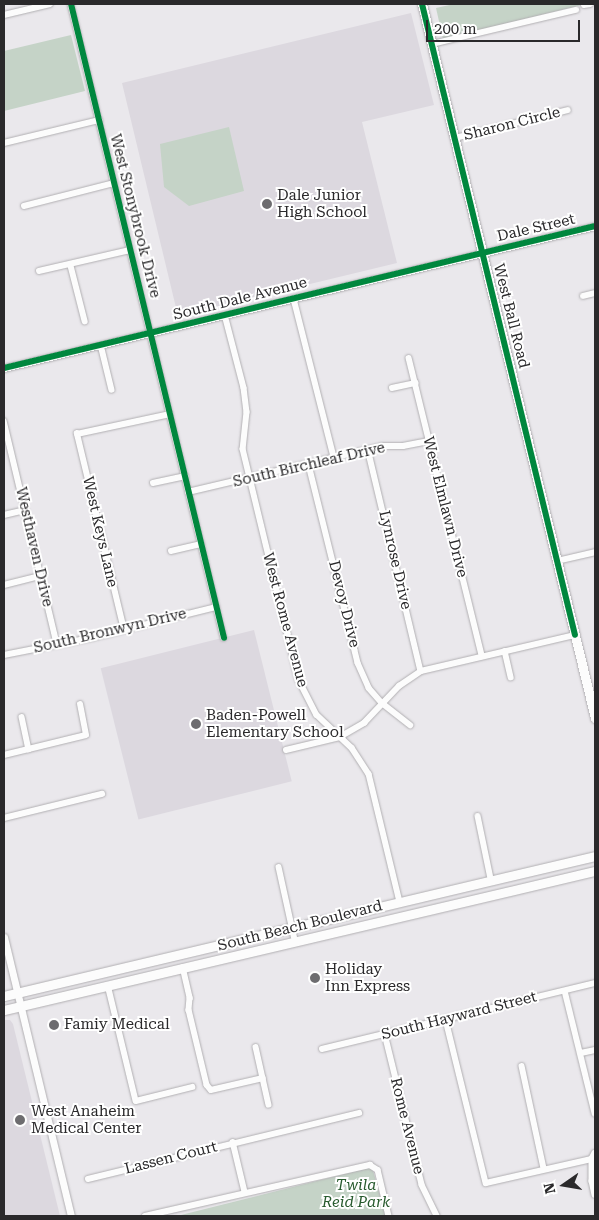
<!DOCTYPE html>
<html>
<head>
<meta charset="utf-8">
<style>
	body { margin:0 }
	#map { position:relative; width:599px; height:1220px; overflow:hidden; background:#eae8ec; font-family:"Roboto Serif",serif }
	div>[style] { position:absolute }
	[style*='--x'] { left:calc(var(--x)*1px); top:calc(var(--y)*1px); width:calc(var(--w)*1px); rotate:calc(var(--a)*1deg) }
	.built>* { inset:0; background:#dcd8df; transform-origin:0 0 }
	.green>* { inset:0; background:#c5d3c7 }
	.roads { filter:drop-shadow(0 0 1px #b1afb2) drop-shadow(0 0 1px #b1afb2) }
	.minor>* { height:5.5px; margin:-2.75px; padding:0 2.75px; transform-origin:2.75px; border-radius:2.75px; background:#fcfcfc }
	.tertiary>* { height:7px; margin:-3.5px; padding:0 3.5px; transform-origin:3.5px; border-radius:3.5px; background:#fcfcfc }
	.primary>* { height:9px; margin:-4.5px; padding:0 4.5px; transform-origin:4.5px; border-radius:4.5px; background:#fcfcfc }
	.cycleway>* { height:6px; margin:-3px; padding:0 3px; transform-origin:3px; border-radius:3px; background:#00873e }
	.dots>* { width:14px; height:14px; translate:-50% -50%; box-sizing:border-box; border:2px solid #fff; border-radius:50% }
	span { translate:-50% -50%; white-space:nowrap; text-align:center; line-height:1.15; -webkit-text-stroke:4px #fff; paint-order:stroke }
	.street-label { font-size:15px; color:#2a292b }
	.poi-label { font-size:15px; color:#2a292b }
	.left { translate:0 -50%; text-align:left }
	.park-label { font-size:15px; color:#275a2d; font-style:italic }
	.frame { position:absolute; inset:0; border:5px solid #2a292b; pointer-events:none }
	.north { position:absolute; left:539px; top:1160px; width:50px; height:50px; -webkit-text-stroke:4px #fff; paint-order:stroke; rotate:257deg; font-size:14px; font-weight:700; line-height:20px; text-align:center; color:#2a292b }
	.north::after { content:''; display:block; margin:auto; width:18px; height:22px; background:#2a292b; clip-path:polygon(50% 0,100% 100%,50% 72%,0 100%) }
	.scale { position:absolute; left:426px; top:20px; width:154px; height:22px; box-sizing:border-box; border:2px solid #2a292b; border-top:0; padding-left:6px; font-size:15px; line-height:18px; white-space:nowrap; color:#2a292b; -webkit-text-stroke:4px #fff; paint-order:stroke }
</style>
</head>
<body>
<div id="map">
	<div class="built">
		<i style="clip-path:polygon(411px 13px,434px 105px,362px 122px,397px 263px,178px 316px,122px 83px)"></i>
		<i style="left:254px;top:630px;width:156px;height:158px;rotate:76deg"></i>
		<i style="clip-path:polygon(4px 1020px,10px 1020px,13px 1024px,60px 1216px,4px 1216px)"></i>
	</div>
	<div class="green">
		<i style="clip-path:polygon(454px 4px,582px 4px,582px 5px,443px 39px,436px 8px)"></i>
		<i style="clip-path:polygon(71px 35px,85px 91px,4px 111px,4px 51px)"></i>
		<i style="clip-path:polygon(229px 127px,244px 191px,189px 206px,164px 187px,160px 144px)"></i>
		<i style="clip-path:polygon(372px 1167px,386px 1216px,177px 1216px)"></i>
	</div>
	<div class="roads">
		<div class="minor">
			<i style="--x:71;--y:4;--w:652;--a:76.43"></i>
			<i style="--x:584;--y:5;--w:6;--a:-9"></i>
			<i style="--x:4;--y:15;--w:47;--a:-13.4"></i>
			<i style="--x:432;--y:44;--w:148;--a:-13.3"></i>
			<i style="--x:455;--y:138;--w:116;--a:-13.9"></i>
			<i style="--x:4;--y:143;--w:98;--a:-13.6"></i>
			<i style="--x:24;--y:206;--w:93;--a:-14.3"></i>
			<i style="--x:71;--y:266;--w:57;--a:75.7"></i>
			<i style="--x:39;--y:271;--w:93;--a:-13"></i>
			<i style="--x:583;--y:296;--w:12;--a:-14"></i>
			<i style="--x:294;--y:299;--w:163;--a:75.8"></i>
			<i style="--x:225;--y:315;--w:75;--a:75.4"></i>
			<i style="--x:244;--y:388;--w:24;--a:83"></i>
			<i style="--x:247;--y:412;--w:37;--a:96"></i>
			<i style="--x:243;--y:449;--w:238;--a:76.4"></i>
			<i style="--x:299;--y:680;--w:39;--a:63"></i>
			<i style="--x:317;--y:715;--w:48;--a:43.3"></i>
			<i style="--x:352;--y:748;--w:31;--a:57"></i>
			<i style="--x:369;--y:774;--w:132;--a:76.4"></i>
			<i style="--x:101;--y:345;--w:46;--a:76.3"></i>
			<i style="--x:409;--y:358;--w:307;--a:76.2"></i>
			<i style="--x:392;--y:388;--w:24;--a:-12"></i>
			<i style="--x:4;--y:421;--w:228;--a:76.6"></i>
			<i style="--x:368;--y:449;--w:228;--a:76.6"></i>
			<i style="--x:309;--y:465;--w:204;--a:76.1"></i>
			<i style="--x:358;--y:663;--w:27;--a:66"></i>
			<i style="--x:369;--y:688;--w:20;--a:49"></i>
			<i style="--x:382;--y:703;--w:36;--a:38"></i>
			<i style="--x:153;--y:483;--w:33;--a:-12"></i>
			<i style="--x:188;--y:492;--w:199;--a:-13.3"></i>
			<i style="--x:382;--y:446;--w:21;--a:0"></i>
			<i style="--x:403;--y:446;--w:26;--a:-11"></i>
			<i style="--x:4;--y:515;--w:22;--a:-13"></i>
			<i style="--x:171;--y:551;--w:31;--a:-13"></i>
			<i style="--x:557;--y:561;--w:39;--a:-13"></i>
			<i style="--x:4;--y:585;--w:38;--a:-14"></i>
			<i style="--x:124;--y:630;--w:202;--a:-103.5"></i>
			<i style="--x:77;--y:434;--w:95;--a:-12.1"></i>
			<i style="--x:505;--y:651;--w:27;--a:77"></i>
			<i style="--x:4;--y:655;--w:89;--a:-11.1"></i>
			<i style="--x:91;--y:638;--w:129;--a:-13.9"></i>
			<i style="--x:22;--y:717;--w:33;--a:78"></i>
			<i style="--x:286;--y:750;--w:56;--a:-13.5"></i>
			<i style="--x:340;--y:737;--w:28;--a:-30"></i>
			<i style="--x:364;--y:723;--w:51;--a:-46.6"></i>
			<i style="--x:399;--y:686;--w:27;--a:-34"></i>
			<i style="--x:421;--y:671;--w:158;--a:-13.2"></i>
			<i style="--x:4;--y:755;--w:84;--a:-13.7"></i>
			<i style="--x:86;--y:735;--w:31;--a:-101"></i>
			<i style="--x:478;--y:816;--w:64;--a:78.3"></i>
			<i style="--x:4;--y:818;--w:101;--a:-13.8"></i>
			<i style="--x:279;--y:867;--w:75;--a:77.6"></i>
			<i style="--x:183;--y:967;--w:32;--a:77"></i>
			<i style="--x:190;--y:998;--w:12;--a:95"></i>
			<i style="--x:189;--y:1010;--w:77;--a:76.5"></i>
			<i style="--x:207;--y:1085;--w:6;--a:51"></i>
			<i style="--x:211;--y:1090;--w:53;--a:-13"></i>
			<i style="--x:108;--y:985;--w:119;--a:76.4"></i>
			<i style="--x:136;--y:1101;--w:58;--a:-14"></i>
			<i style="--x:565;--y:991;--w:126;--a:76.2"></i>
			<i style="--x:446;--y:1020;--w:168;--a:76.2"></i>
			<i style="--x:486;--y:1183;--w:109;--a:-12.8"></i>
			<i style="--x:385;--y:1034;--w:155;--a:76.2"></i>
			<i style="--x:422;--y:1185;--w:34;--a:64"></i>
			<i style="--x:256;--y:1047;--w:59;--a:77.4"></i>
			<i style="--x:322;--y:1049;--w:281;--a:-13.6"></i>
			<i style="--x:581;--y:1053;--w:14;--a:-12"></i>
			<i style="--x:522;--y:1066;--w:105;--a:77.9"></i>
			<i style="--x:233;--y:1142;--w:51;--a:76.5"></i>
			<i style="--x:595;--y:1153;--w:7;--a:117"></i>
			<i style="--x:592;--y:1159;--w:22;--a:90"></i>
			<i style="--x:592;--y:1181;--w:14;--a:78"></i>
			<i style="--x:88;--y:1179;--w:279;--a:-13.7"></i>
			<i style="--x:145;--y:1216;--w:231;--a:-12.8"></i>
			<i style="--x:370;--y:1165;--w:9;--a:32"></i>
			<i style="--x:378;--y:1170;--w:47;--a:76.6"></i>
		</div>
		<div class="tertiary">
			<i style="--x:4;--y:368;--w:608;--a:-13.51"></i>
			<i style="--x:4;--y:937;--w:287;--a:76.5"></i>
		</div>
		<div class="primary">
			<i style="--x:422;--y:4;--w:735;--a:76.38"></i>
			<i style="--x:4;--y:996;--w:607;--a:-13.33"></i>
			<i style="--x:4;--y:1010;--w:607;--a:-13.24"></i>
		</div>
	</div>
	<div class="cycleway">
		<i style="--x:71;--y:4;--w:652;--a:76.43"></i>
		<i style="--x:422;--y:4;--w:649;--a:76.37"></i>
		<i style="--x:4;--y:368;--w:608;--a:-13.51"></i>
	</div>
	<div class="dots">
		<i style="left:267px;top:204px;background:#6d6c6f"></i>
		<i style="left:196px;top:724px;background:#6d6c6f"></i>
		<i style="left:315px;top:978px;background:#6d6c6f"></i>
		<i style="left:54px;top:1025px;background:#6d6c6f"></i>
		<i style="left:20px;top:1120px;background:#6d6c6f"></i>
	</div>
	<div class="street-label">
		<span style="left:512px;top:124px;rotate:-14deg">Sharon Circle</span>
		<span style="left:135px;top:216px;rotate:76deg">West Stonybrook Drive</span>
		<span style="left:536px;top:228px;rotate:-13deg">Dale Street</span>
		<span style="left:240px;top:299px;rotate:-14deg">South Dale Avenue</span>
		<span style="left:511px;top:316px;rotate:76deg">West Ball Road</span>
		<span style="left:309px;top:465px;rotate:-13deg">South Birchleaf Drive</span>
		<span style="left:445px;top:507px;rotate:76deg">West Elmlawn Drive</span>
		<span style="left:100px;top:532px;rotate:77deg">West Keys Lane</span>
		<span style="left:34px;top:547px;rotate:77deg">Westhaven Drive</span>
		<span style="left:395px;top:560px;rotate:77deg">Lynrose Drive</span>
		<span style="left:344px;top:604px;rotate:76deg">Devoy Drive</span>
		<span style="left:285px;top:620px;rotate:75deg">West Rome Avenue</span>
		<span style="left:110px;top:631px;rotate:-13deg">South Bronwyn Drive</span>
		<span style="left:300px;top:926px;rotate:-14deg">South Beach Boulevard</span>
		<span style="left:459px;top:1016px;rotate:-14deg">South Hayward Street</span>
		<span style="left:407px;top:1126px;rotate:76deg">Rome Avenue</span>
		<span style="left:171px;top:1158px;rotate:-14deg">Lassen Court</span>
	</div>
	<div class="poi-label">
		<span class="left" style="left:277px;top:204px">Dale Junior<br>High School</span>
		<span class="left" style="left:206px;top:724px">Baden-Powell<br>Elementary School</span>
		<span class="left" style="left:325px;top:978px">Holiday<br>Inn Express</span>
		<span class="left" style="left:64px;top:1025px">Famiy Medical</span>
		<span class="left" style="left:31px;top:1120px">West Anaheim<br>Medical Center</span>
	</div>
	<div class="park-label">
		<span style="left:356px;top:1194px">Twila<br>Reid Park</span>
	</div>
	<div class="frame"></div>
	<div class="north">N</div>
	<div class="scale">200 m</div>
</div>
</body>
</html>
